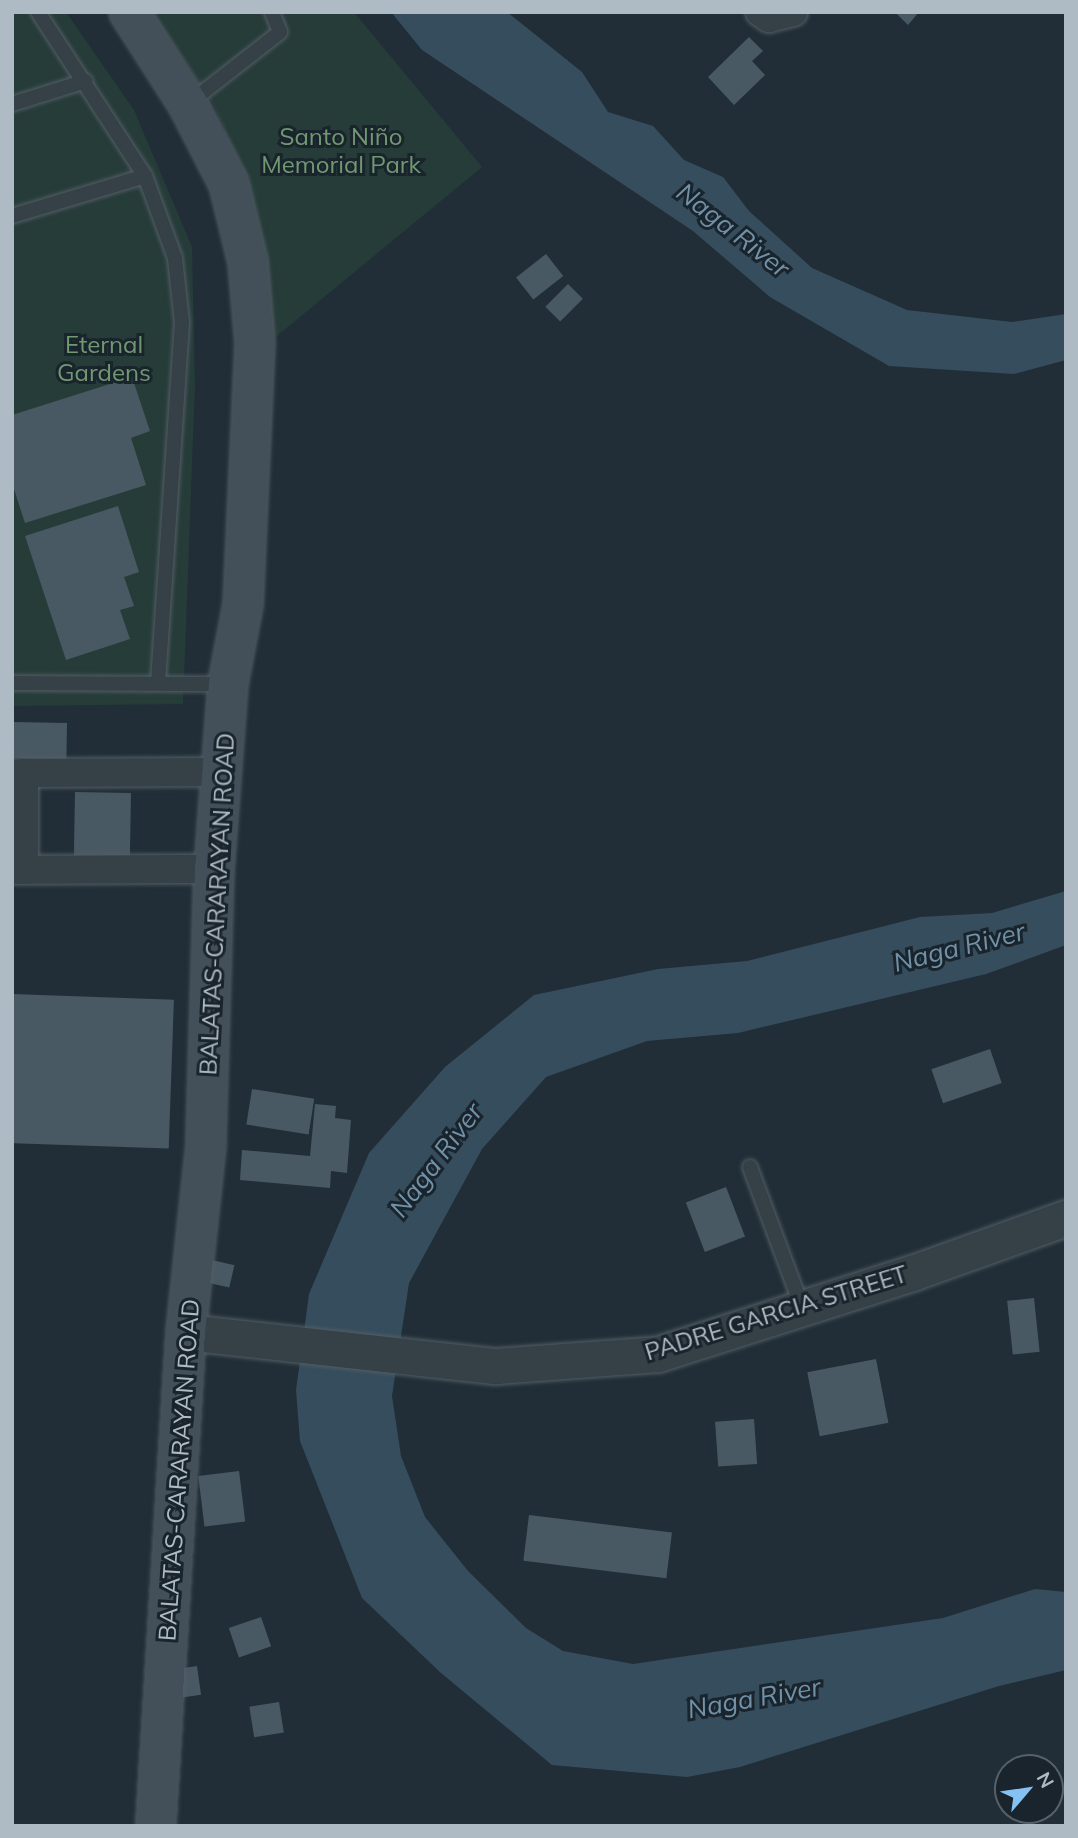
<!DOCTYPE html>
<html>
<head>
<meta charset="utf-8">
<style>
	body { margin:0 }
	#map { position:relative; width:1078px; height:1838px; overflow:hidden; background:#212e37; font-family:Mulish,sans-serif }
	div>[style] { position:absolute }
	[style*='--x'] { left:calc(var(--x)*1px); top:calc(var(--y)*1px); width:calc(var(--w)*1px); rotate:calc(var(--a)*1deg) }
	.green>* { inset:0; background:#263c39 }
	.water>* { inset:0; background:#354d5d }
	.building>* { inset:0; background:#495963; transform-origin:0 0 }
	.roads { filter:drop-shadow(0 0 2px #525d65) drop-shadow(0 0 2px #525d65) }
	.service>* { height:14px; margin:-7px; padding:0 7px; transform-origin:7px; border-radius:7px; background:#354047 }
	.minor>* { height:28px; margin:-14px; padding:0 14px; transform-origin:14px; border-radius:14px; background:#354047 }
	.tertiary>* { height:35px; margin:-17.5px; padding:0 17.5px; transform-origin:17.5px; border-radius:17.5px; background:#354047 }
	.secondary>* { height:38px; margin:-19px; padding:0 19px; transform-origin:19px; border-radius:19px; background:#43505a }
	span { translate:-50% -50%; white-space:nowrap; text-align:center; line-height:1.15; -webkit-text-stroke:6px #1a242c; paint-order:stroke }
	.park-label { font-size:24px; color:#709871 }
	.street-label { font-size:24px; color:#afbbc4 }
	.water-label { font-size:26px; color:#7091a7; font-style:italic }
	.frame { position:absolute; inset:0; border:14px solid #afbbc4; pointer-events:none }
	.north { position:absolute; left:994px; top:1754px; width:70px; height:70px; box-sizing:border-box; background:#1a242c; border:2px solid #566069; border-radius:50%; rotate:61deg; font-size:19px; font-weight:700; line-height:28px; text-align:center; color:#afbbc4 }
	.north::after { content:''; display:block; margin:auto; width:24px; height:32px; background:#85c2f3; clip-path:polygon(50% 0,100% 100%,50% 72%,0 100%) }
</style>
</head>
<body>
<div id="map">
	<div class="green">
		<i style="clip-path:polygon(12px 12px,66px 12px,134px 110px,192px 247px,195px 385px,183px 704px,12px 706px)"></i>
		<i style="clip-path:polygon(151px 12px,354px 12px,482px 167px,272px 340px,265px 262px,251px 193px,213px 103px)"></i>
	</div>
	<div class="water">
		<i style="clip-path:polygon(391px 12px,507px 12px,582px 72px,608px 112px,653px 126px,684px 160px,723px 177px,749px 211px,812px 268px,907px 310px,1012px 322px,1066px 314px,1066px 360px,1014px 374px,889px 366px,770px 297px,693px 231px,422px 50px)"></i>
		<i style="clip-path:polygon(1066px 891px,1066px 945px,986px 974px,738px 1033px,647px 1041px,546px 1077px,482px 1149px,409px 1283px,392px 1396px,401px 1456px,425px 1517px,468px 1571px,526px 1628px,563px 1651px,633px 1664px,943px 1618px,1035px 1589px,1066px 1592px,1066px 1670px,999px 1686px,740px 1767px,687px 1777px,552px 1765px,441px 1673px,362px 1598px,300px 1441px,296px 1390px,309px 1294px,369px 1153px,445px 1067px,534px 995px,658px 969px,747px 961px,920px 917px,992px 913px)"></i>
	</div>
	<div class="building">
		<i style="clip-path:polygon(895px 12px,919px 12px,908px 25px)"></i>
		<i style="clip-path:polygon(749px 37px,763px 51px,752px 61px,765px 75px,734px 105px,708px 77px)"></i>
		<i style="left:546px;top:254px;width:28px;height:38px;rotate:52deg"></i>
		<i style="left:568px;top:284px;width:21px;height:32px;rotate:45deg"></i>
		<i style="clip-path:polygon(132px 377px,150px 431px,131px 438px,146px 485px,25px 523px,12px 483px,12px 415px)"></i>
		<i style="clip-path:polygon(118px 506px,139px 572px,124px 577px,134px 606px,120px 610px,130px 639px,66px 660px,25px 536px)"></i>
		<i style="left:12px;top:722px;width:55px;height:36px;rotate:1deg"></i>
		<i style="left:75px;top:792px;width:56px;height:65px;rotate:1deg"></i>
		<i style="left:12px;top:994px;width:162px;height:149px;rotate:2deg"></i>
		<i style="left:990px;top:1049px;width:36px;height:62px;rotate:71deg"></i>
		<i style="left:252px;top:1089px;width:63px;height:36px;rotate:9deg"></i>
		<i style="clip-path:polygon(315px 1104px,336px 1106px,335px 1118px,351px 1120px,347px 1173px,331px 1171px,330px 1188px,240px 1180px,242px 1150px,310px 1156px)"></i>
		<i style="left:726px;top:1187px;width:53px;height:43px;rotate:69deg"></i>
		<i style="left:212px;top:1260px;width:23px;height:23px;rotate:13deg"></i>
		<i style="left:1034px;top:1298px;width:54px;height:27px;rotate:84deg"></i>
		<i style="left:876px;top:1359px;width:65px;height:70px;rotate:79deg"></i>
		<i style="left:754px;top:1419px;width:45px;height:39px;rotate:86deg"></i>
		<i style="left:239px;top:1471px;width:51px;height:41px;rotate:83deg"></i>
		<i style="left:529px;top:1515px;width:144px;height:46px;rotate:7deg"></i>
		<i style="left:261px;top:1617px;width:31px;height:34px;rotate:71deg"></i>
		<i style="left:197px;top:1666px;width:29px;height:23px;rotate:82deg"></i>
		<i style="left:279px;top:1702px;width:31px;height:30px;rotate:81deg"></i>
	</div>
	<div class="roads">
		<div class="service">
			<i style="--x:38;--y:12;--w:196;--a:56.9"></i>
			<i style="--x:145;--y:176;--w:87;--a:69.9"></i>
			<i style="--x:175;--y:258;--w:64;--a:83.8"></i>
			<i style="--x:182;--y:322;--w:361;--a:93.8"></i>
			<i style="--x:12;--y:104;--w:77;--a:-17.3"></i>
			<i style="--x:188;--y:104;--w:117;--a:-38"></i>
			<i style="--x:280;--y:32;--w:22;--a:-112"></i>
			<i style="--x:12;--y:216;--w:139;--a:-16.7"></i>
			<i style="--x:12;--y:683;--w:216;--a:0.3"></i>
			<i style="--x:750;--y:1167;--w:149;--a:69.6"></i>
		</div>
		<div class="minor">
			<i style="--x:760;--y:12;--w:11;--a:34"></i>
			<i style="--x:769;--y:18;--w:25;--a:-14"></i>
			<i style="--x:24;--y:773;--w:199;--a:-0.3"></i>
			<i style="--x:12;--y:774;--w:12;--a:-5"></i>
			<i style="--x:24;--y:773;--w:97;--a:90"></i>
			<i style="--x:12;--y:870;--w:202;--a:-0.3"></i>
		</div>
		<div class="tertiary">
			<i style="--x:186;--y:1332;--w:312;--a:6.3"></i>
			<i style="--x:496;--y:1366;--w:162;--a:-4.2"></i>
			<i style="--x:658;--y:1354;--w:267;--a:-17.7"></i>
			<i style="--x:912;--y:1273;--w:164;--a:-19.7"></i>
		</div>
		<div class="secondary">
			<i style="--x:129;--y:12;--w:109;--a:57.3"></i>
			<i style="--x:188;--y:104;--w:90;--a:62.9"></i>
			<i style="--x:229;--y:184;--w:80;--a:76.3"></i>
			<i style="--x:248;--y:262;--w:81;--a:85.1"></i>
			<i style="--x:255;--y:343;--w:262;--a:92.6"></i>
			<i style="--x:243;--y:605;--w:80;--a:100.8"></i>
			<i style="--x:228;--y:684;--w:186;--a:94.3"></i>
			<i style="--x:214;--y:869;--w:276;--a:91.7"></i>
			<i style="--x:206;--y:1145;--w:188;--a:96.1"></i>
			<i style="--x:186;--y:1332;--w:495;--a:93.5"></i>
		</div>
	</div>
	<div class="park-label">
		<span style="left:341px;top:151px">Santo Niño<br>Memorial Park</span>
		<span style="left:104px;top:359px">Eternal<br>Gardens</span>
	</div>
	<div class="street-label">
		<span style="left:217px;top:904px;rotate:-87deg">BALATAS-CARARAYAN ROAD</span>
		<span style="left:776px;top:1313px;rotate:-17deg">PADRE GARCIA STREET</span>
		<span style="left:179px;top:1470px;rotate:-86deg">BALATAS-CARARAYAN ROAD</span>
	</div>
	<div class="water-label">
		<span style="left:733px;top:230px;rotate:38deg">Naga River</span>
		<span style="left:959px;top:947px;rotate:-14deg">Naga River</span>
		<span style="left:436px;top:1160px;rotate:-53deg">Naga River</span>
		<span style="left:754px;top:1698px;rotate:-10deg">Naga River</span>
	</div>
	<div class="frame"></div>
	<div class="north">N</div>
</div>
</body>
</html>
